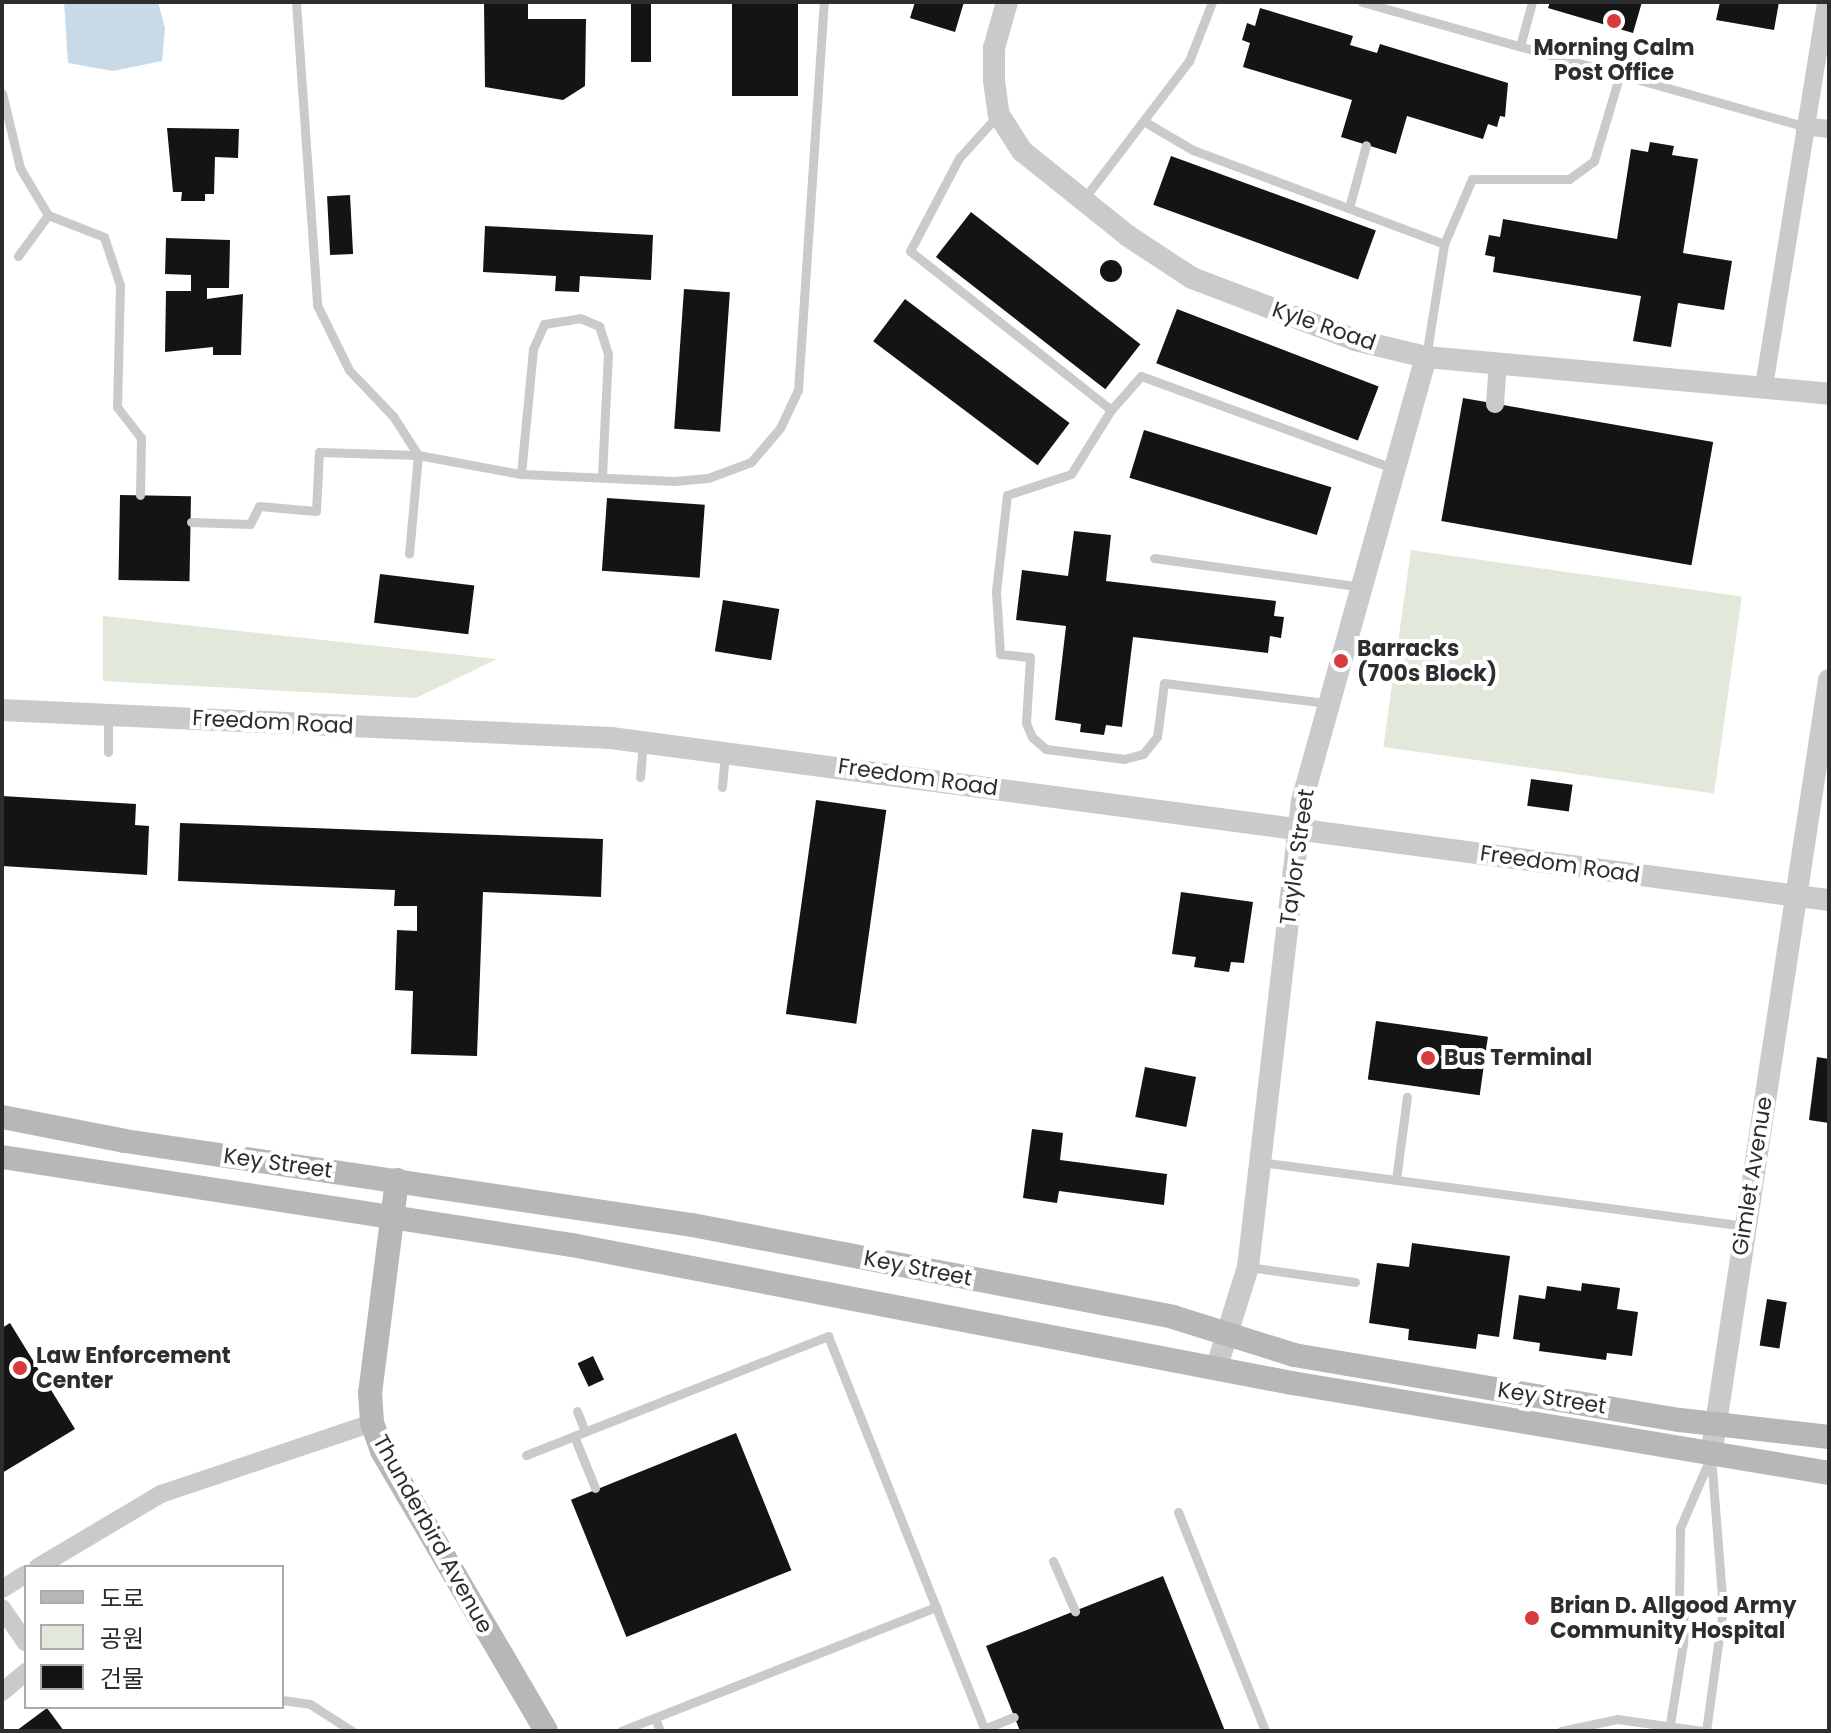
<!DOCTYPE html>
<html>
<head>
<meta charset="utf-8">
<style>
	body { margin:0 }
	#map { position:relative; width:1831px; height:1733px; overflow:hidden; background:#fff; font-family:Poppins,"Noto Sans KR",sans-serif }
	div>[style] { position:absolute }
	[style*='--x'] { left:calc(var(--x)*1px); top:calc(var(--y)*1px); width:calc(var(--w)*1px); rotate:calc(var(--a)*1deg) }
	.green>* { inset:0; background:#e2e9db; transform-origin:0 0 }
	.water>* { inset:0; background:#c8d9e8 }
	.building>* { inset:0; background:#141414; transform-origin:0 0 }
	.round { border-radius:50% }
	.service>* { height:9px; margin:-4.5px; padding:0 4.5px; transform-origin:4.5px; border-radius:4.5px; background:#cacaca }
	.minor>* { height:18px; margin:-9px; padding:0 9px; transform-origin:9px; border-radius:9px; background:#cacaca }
	.tertiary>* { height:22px; margin:-11px; padding:0 11px; transform-origin:11px; border-radius:11px; background:#cacaca }
	.secondary>* { height:24px; margin:-12px; padding:0 12px; transform-origin:12px; border-radius:12px; background:#b7b7b7 }
	.dots>* { width:22px; height:22px; translate:-50% -50%; box-sizing:border-box; border:4px solid #fff; border-radius:50% }
	span { translate:-50% -50%; white-space:nowrap; text-align:center; line-height:1.15; -webkit-text-stroke:8px #fff; paint-order:stroke }
	.poi-label { font-size:22px; color:#2d2d2d; font-weight:700 }
	.left { translate:0 -50%; text-align:left }
	.street-label { font-size:22px; color:#2d2d2d }
	.frame { position:absolute; inset:0; border:4px solid #2d2d2d; pointer-events:none }
	.legend { position:absolute; left:24px; top:1565px; width:260px; height:144px; box-sizing:border-box; background:#fff; border:2px solid #ababab; margin:0; padding:10px 14px; list-style:none; font-size:24px; color:#2d2d2d }
	.legend li { display:flex; align-items:center; gap:16px; height:40px }
	.legend b { width:40px; border:2px solid #ababab }
</style>
</head>
<body>
<div id="map">
	<div class="green">
		<i style="left:1411px;top:550px;width:334px;height:199px;rotate:8deg"></i>
		<i style="clip-path:polygon(103px 616px,497px 659px,416px 698px,103px 681px)"></i>
	</div>
	<div class="water">
		<i style="clip-path:polygon(64px 2px,158px 2px,165px 28px,162px 61px,113px 71px,68px 63px)"></i>
	</div>
	<div class="building">
		<i style="clip-path:polygon(484px 2px,528px 2px,528px 19px,586px 19px,585px 86px,563px 100px,485px 87px)"></i>
		<i style="left:631px;top:2px;width:20px;height:60px"></i>
		<i style="left:732px;top:2px;width:66px;height:94px"></i>
		<i style="clip-path:polygon(915px 2px,964px 2px,955px 32px,910px 18px)"></i>
		<i style="clip-path:polygon(1550px 2px,1642px 2px,1633px 33px,1548px 8px)"></i>
		<i style="clip-path:polygon(1720px 2px,1779px 2px,1774px 30px,1716px 20px)"></i>
		<i style="clip-path:polygon(1260px 8px,1353px 36px,1350px 45px,1377px 53px,1380px 44px,1508px 83px,1505px 117px,1500px 116px,1497px 127px,1488px 124px,1483px 139px,1407px 116px,1396px 154px,1341px 137px,1352px 100px,1243px 67px,1250px 43px,1242px 40px,1247px 23px,1255px 26px)"></i>
		<i style="clip-path:polygon(167px 128px,239px 129px,238px 158px,215px 157px,214px 194px,205px 194px,205px 201px,181px 201px,182px 192px,173px 192px)"></i>
		<i style="clip-path:polygon(1650px 142px,1674px 146px,1672px 155px,1698px 159px,1683px 253px,1732px 261px,1724px 310px,1678px 303px,1671px 347px,1633px 341px,1641px 296px,1493px 272px,1495px 257px,1485px 255px,1489px 235px,1500px 237px,1503px 219px,1617px 239px,1631px 149px,1648px 152px)"></i>
		<i style="left:1171px;top:156px;width:218px;height:52px;rotate:20deg"></i>
		<i style="left:350px;top:195px;width:59px;height:23px;rotate:87deg"></i>
		<i style="left:971px;top:212px;width:215px;height:57px;rotate:38deg"></i>
		<i style="clip-path:polygon(485px 226px,653px 235px,651px 280px,580px 276px,579px 292px,555px 291px,556px 276px,483px 272px)"></i>
		<i style="clip-path:polygon(166px 238px,230px 240px,229px 288px,207px 288px,207px 299px,243px 294px,241px 355px,213px 355px,213px 347px,165px 352px,166px 291px,191px 291px,191px 275px,165px 274px)"></i>
		<i class="round" style="left:1100px;top:260px;width:22px;height:22px"></i>
		<i style="left:684px;top:289px;width:46px;height:140px;rotate:4deg"></i>
		<i style="left:905px;top:299px;width:206px;height:53px;rotate:37deg"></i>
		<i style="left:1177px;top:309px;width:216px;height:58px;rotate:21deg"></i>
		<i style="left:1463px;top:398px;width:254px;height:125px;rotate:10deg"></i>
		<i style="left:1144px;top:430px;width:196px;height:50px;rotate:17deg"></i>
		<i style="left:120px;top:495px;width:71px;height:85px;rotate:1deg"></i>
		<i style="left:607px;top:498px;width:98px;height:73px;rotate:4deg"></i>
		<i style="clip-path:polygon(1074px 531px,1111px 535px,1106px 581px,1276px 601px,1274px 616px,1284px 617px,1281px 638px,1270px 636px,1268px 653px,1133px 637px,1122px 727px,1106px 725px,1104px 735px,1080px 732px,1081px 724px,1055px 720px,1066px 626px,1016px 620px,1022px 570px,1068px 576px)"></i>
		<i style="left:380px;top:574px;width:95px;height:49px;rotate:7deg"></i>
		<i style="left:723px;top:600px;width:57px;height:52px;rotate:9deg"></i>
		<i style="left:1531px;top:779px;width:42px;height:27px;rotate:8deg"></i>
		<i style="clip-path:polygon(2px 796px,136px 804px,135px 825px,149px 826px,147px 875px,2px 866px)"></i>
		<i style="left:816px;top:800px;width:71px;height:216px;rotate:8deg"></i>
		<i style="clip-path:polygon(180px 823px,603px 839px,601px 897px,483px 892px,477px 1056px,411px 1054px,413px 991px,395px 990px,397px 930px,417px 931px,417px 906px,394px 906px,395px 890px,178px 881px)"></i>
		<i style="clip-path:polygon(1181px 892px,1253px 902px,1244px 963px,1231px 962px,1229px 972px,1194px 967px,1196px 957px,1172px 954px)"></i>
		<i style="left:1376px;top:1021px;width:113px;height:59px;rotate:8deg"></i>
		<i style="clip-path:polygon(1817px 1057px,1829px 1059px,1829px 1123px,1809px 1120px)"></i>
		<i style="left:1145px;top:1067px;width:52px;height:51px;rotate:11deg"></i>
		<i style="clip-path:polygon(1032px 1129px,1063px 1133px,1060px 1160px,1167px 1174px,1164px 1205px,1059px 1191px,1057px 1203px,1023px 1198px)"></i>
		<i style="clip-path:polygon(1412px 1243px,1510px 1256px,1499px 1337px,1478px 1334px,1476px 1349px,1408px 1340px,1409px 1329px,1369px 1323px,1377px 1263px,1409px 1267px)"></i>
		<i style="clip-path:polygon(1582px 1283px,1620px 1288px,1617px 1309px,1638px 1312px,1632px 1356px,1607px 1353px,1606px 1360px,1539px 1351px,1540px 1343px,1513px 1339px,1519px 1295px,1545px 1299px,1547px 1286px,1581px 1291px)"></i>
		<i style="left:1767px;top:1299px;width:20px;height:47px;rotate:9deg"></i>
		<i style="clip-path:polygon(10px 1323px,75px 1429px,2px 1473px,2px 1328px)"></i>
		<i style="left:593px;top:1356px;width:26px;height:17px;rotate:65deg"></i>
		<i style="left:736px;top:1433px;width:148px;height:178px;rotate:68deg"></i>
		<i style="clip-path:polygon(1163px 1576px,1225px 1731px,1020px 1731px,986px 1646px)"></i>
		<i style="clip-path:polygon(47px 1708px,64px 1731px,16px 1731px)"></i>
	</div>
	<div class="service">
		<i style="--x:296;--y:2;--w:304;--a:86"></i>
		<i style="--x:317;--y:305;--w:72;--a:63.8"></i>
		<i style="--x:349;--y:370;--w:64;--a:46.3"></i>
		<i style="--x:393;--y:416;--w:46;--a:57.3"></i>
		<i style="--x:418;--y:455;--w:105;--a:10.5"></i>
		<i style="--x:521;--y:474;--w:153;--a:2.6"></i>
		<i style="--x:674;--y:481;--w:34;--a:-5"></i>
		<i style="--x:708;--y:478;--w:46;--a:-20.4"></i>
		<i style="--x:751;--y:462;--w:45;--a:-49.5"></i>
		<i style="--x:780;--y:428;--w:42;--a:-64.7"></i>
		<i style="--x:798;--y:390;--w:389;--a:-86.2"></i>
		<i style="--x:1362;--y:2;--w:459;--a:15.7"></i>
		<i style="--x:1520;--y:46;--w:46;--a:-74.7"></i>
		<i style="--x:2;--y:93;--w:77;--a:76.5"></i>
		<i style="--x:20;--y:168;--w:55;--a:59.2"></i>
		<i style="--x:48;--y:215;--w:60;--a:21.4"></i>
		<i style="--x:104;--y:237;--w:51;--a:71.6"></i>
		<i style="--x:120;--y:285;--w:122;--a:91.4"></i>
		<i style="--x:117;--y:407;--w:39;--a:52"></i>
		<i style="--x:141;--y:438;--w:57;--a:91"></i>
		<i style="--x:998;--y:115;--w:58;--a:132.2"></i>
		<i style="--x:959;--y:158;--w:105;--a:117.8"></i>
		<i style="--x:910;--y:251;--w:256;--a:38.3"></i>
		<i style="--x:1111;--y:410;--w:45;--a:-48.6"></i>
		<i style="--x:1141;--y:376;--w:270;--a:20.1"></i>
		<i style="--x:1145;--y:122;--w:56;--a:30.3"></i>
		<i style="--x:1193;--y:150;--w:268;--a:20.5"></i>
		<i style="--x:1083;--y:200;--w:175;--a:-52.7"></i>
		<i style="--x:1189;--y:61;--w:63;--a:-68.7"></i>
		<i style="--x:1349;--y:208;--w:65;--a:-74.9"></i>
		<i style="--x:18;--y:256;--w:51;--a:-53.8"></i>
		<i style="--x:1426;--y:357;--w:114;--a:-80.9"></i>
		<i style="--x:1444;--y:244;--w:71;--a:-66.7"></i>
		<i style="--x:1472;--y:179;--w:97;--a:0"></i>
		<i style="--x:1569;--y:179;--w:31;--a:-36"></i>
		<i style="--x:1594;--y:161;--w:91;--a:-73.4"></i>
		<i style="--x:1111;--y:410;--w:75;--a:122"></i>
		<i style="--x:1071;--y:474;--w:67;--a:161.8"></i>
		<i style="--x:1007;--y:495;--w:98;--a:96.5"></i>
		<i style="--x:996;--y:592;--w:62;--a:86.3"></i>
		<i style="--x:1000;--y:654;--w:30;--a:6"></i>
		<i style="--x:1030;--y:657;--w:66;--a:93.5"></i>
		<i style="--x:1026;--y:723;--w:15;--a:67"></i>
		<i style="--x:1032;--y:737;--w:18;--a:41"></i>
		<i style="--x:1046;--y:749;--w:79;--a:7.3"></i>
		<i style="--x:1124;--y:759;--w:20;--a:-15"></i>
		<i style="--x:1143;--y:754;--w:22;--a:-51"></i>
		<i style="--x:1157;--y:737;--w:54;--a:-82.6"></i>
		<i style="--x:1164;--y:683;--w:165;--a:7"></i>
		<i style="--x:521;--y:474;--w:126;--a:-84.5"></i>
		<i style="--x:533;--y:349;--w:27;--a:-66"></i>
		<i style="--x:544;--y:324;--w:36;--a:-9"></i>
		<i style="--x:580;--y:318;--w:21;--a:23"></i>
		<i style="--x:599;--y:326;--w:28;--a:72"></i>
		<i style="--x:608;--y:353;--w:124;--a:92.8"></i>
		<i style="--x:191;--y:522;--w:59;--a:1.9"></i>
		<i style="--x:250;--y:524;--w:20;--a:-63"></i>
		<i style="--x:259;--y:506;--w:57;--a:5"></i>
		<i style="--x:316;--y:511;--w:59;--a:-87.1"></i>
		<i style="--x:319;--y:452;--w:99;--a:1.7"></i>
		<i style="--x:418;--y:455;--w:99;--a:95.2"></i>
		<i style="--x:1154;--y:558;--w:210;--a:7.9"></i>
		<i style="--x:108;--y:752;--w:36;--a:-90"></i>
		<i style="--x:640;--y:777;--w:33;--a:-85"></i>
		<i style="--x:722;--y:787;--w:32;--a:-85"></i>
		<i style="--x:1260;--y:1162;--w:488;--a:7.5"></i>
		<i style="--x:1396;--y:1180;--w:84;--a:-82.5"></i>
		<i style="--x:1248;--y:1267;--w:108;--a:8"></i>
		<i style="--x:577;--y:1411;--w:22;--a:69"></i>
		<i style="--x:574;--y:1436;--w:56;--a:68"></i>
		<i style="--x:526;--y:1455;--w:325;--a:-21.5"></i>
		<i style="--x:828;--y:1336;--w:425;--a:68.3"></i>
		<i style="--x:1178;--y:1512;--w:236;--a:68.3"></i>
		<i style="--x:1053;--y:1561;--w:55;--a:66.3"></i>
		<i style="--x:282;--y:1700;--w:28;--a:8"></i>
		<i style="--x:310;--y:1704;--w:50;--a:32.7"></i>
		<i style="--x:655;--y:1718;--w:14;--a:69"></i>
		<i style="--x:1670;--y:1724;--w:100;--a:-80.8"></i>
		<i style="--x:1686;--y:1625;--w:24;--a:-107"></i>
		<i style="--x:1679;--y:1602;--w:74;--a:-89.2"></i>
		<i style="--x:1680;--y:1528;--w:78;--a:-66.7"></i>
		<i style="--x:984;--y:1729;--w:32;--a:-22"></i>
		<i style="--x:621;--y:1731;--w:339;--a:-21.5"></i>
		<i style="--x:1561;--y:1731;--w:57;--a:-12.1"></i>
		<i style="--x:1617;--y:1719;--w:88;--a:7.9"></i>
		<i style="--x:1706;--y:1731;--w:123;--a:-82.1"></i>
		<i style="--x:1723;--y:1609;--w:153;--a:-94.5"></i>
	</div>
	<div class="minor">
		<i style="--x:1804;--y:126;--w:25;--a:7"></i>
		<i style="--x:1764;--y:386;--w:389;--a:-80.8"></i>
		<i style="--x:1495;--y:404;--w:41;--a:-85.8"></i>
		<i style="--x:38;--y:1567;--w:143;--a:-30.7"></i>
		<i style="--x:161;--y:1494;--w:223;--a:-18.6"></i>
		<i style="--x:2;--y:1589;--w:28;--a:-32"></i>
		<i style="--x:2;--y:1608;--w:42;--a:55.6"></i>
		<i style="--x:2;--y:1692;--w:31;--a:-40"></i>
	</div>
	<div class="tertiary">
		<i style="--x:1007;--y:2;--w:48;--a:105.8"></i>
		<i style="--x:994;--y:48;--w:33;--a:90"></i>
		<i style="--x:994;--y:81;--w:34;--a:82"></i>
		<i style="--x:999;--y:115;--w:43;--a:57.4"></i>
		<i style="--x:1022;--y:151;--w:136;--a:38.7"></i>
		<i style="--x:1128;--y:236;--w:77;--a:33.3"></i>
		<i style="--x:1192;--y:278;--w:174;--a:20.8"></i>
		<i style="--x:1355;--y:340;--w:73;--a:13.5"></i>
		<i style="--x:1426;--y:357;--w:405;--a:5.2"></i>
		<i style="--x:2;--y:710;--w:610;--a:2.63"></i>
		<i style="--x:611;--y:738;--w:1229;--a:7.58"></i>
		<i style="--x:1217;--y:1366;--w:104;--a:-72.6"></i>
		<i style="--x:1248;--y:1267;--w:469;--a:-83.4"></i>
		<i style="--x:1302;--y:801;--w:461;--a:-74.4"></i>
		<i style="--x:1711;--y:1456;--w:785;--a:-81.35"></i>
	</div>
	<div class="secondary">
		<i style="--x:2;--y:1117;--w:125;--a:11"></i>
		<i style="--x:125;--y:1141;--w:573;--a:8.43"></i>
		<i style="--x:692;--y:1225;--w:490;--a:10.8"></i>
		<i style="--x:1173;--y:1317;--w:127;--a:17.4"></i>
		<i style="--x:1294;--y:1355;--w:391;--a:9.6"></i>
		<i style="--x:1680;--y:1420;--w:150;--a:6.5"></i>
		<i style="--x:2;--y:1157;--w:577;--a:8.78"></i>
		<i style="--x:572;--y:1245;--w:733;--a:10.85"></i>
		<i style="--x:1292;--y:1383;--w:544;--a:9.51"></i>
		<i style="--x:397;--y:1180;--w:215;--a:97.2"></i>
		<i style="--x:370;--y:1393;--w:30;--a:86"></i>
		<i style="--x:372;--y:1423;--w:30;--a:70"></i>
		<i style="--x:382;--y:1451;--w:324;--a:59.6"></i>
	</div>
	<div class="dots">
		<i style="left:1614px;top:21px;background:#d73b3c"></i>
		<i style="left:1341px;top:661px;background:#d73b3c"></i>
		<i style="left:1428px;top:1058px;background:#d73b3c"></i>
		<i style="left:20px;top:1368px;background:#d73b3c"></i>
		<i style="left:1532px;top:1618px;background:#d73b3c"></i>
	</div>
	<div class="poi-label">
		<span style="left:1614px;top:60px">Morning Calm<br>Post Office</span>
		<span class="left" style="left:1357px;top:661px">Barracks<br>(700s Block)</span>
		<span class="left" style="left:1444px;top:1058px">Bus Terminal</span>
		<span class="left" style="left:36px;top:1368px">Law Enforcement<br>Center</span>
		<span class="left" style="left:1550px;top:1618px">Brian D. Allgood Army<br>Community Hospital</span>
	</div>
	<div class="street-label">
		<span style="left:1324px;top:326px;rotate:19deg">Kyle Road</span>
		<span style="left:273px;top:722px;rotate:3deg">Freedom Road</span>
		<span style="left:918px;top:777px;rotate:8deg">Freedom Road</span>
		<span style="left:1297px;top:857px;rotate:-82deg">Taylor Street</span>
		<span style="left:1560px;top:864px;rotate:8deg">Freedom Road</span>
		<span style="left:278px;top:1163px;rotate:8deg">Key Street</span>
		<span style="left:1752px;top:1176px;rotate:-81deg">Gimlet Avenue</span>
		<span style="left:918px;top:1268px;rotate:11deg">Key Street</span>
		<span style="left:1552px;top:1398px;rotate:9deg">Key Street</span>
		<span style="left:433px;top:1534px;rotate:61deg">Thunderbird Avenue</span>
	</div>
	<div class="frame"></div>
	<ul class="legend">
	<li><b style="height:10px;background:#b7b7b7"></b>도로</li>
	<li><b style="height:22px;background:#e2e9db"></b>공원</li>
	<li><b style="height:22px;background:#141414"></b>건물</li>
	</ul>
</div>
</body>
</html>
